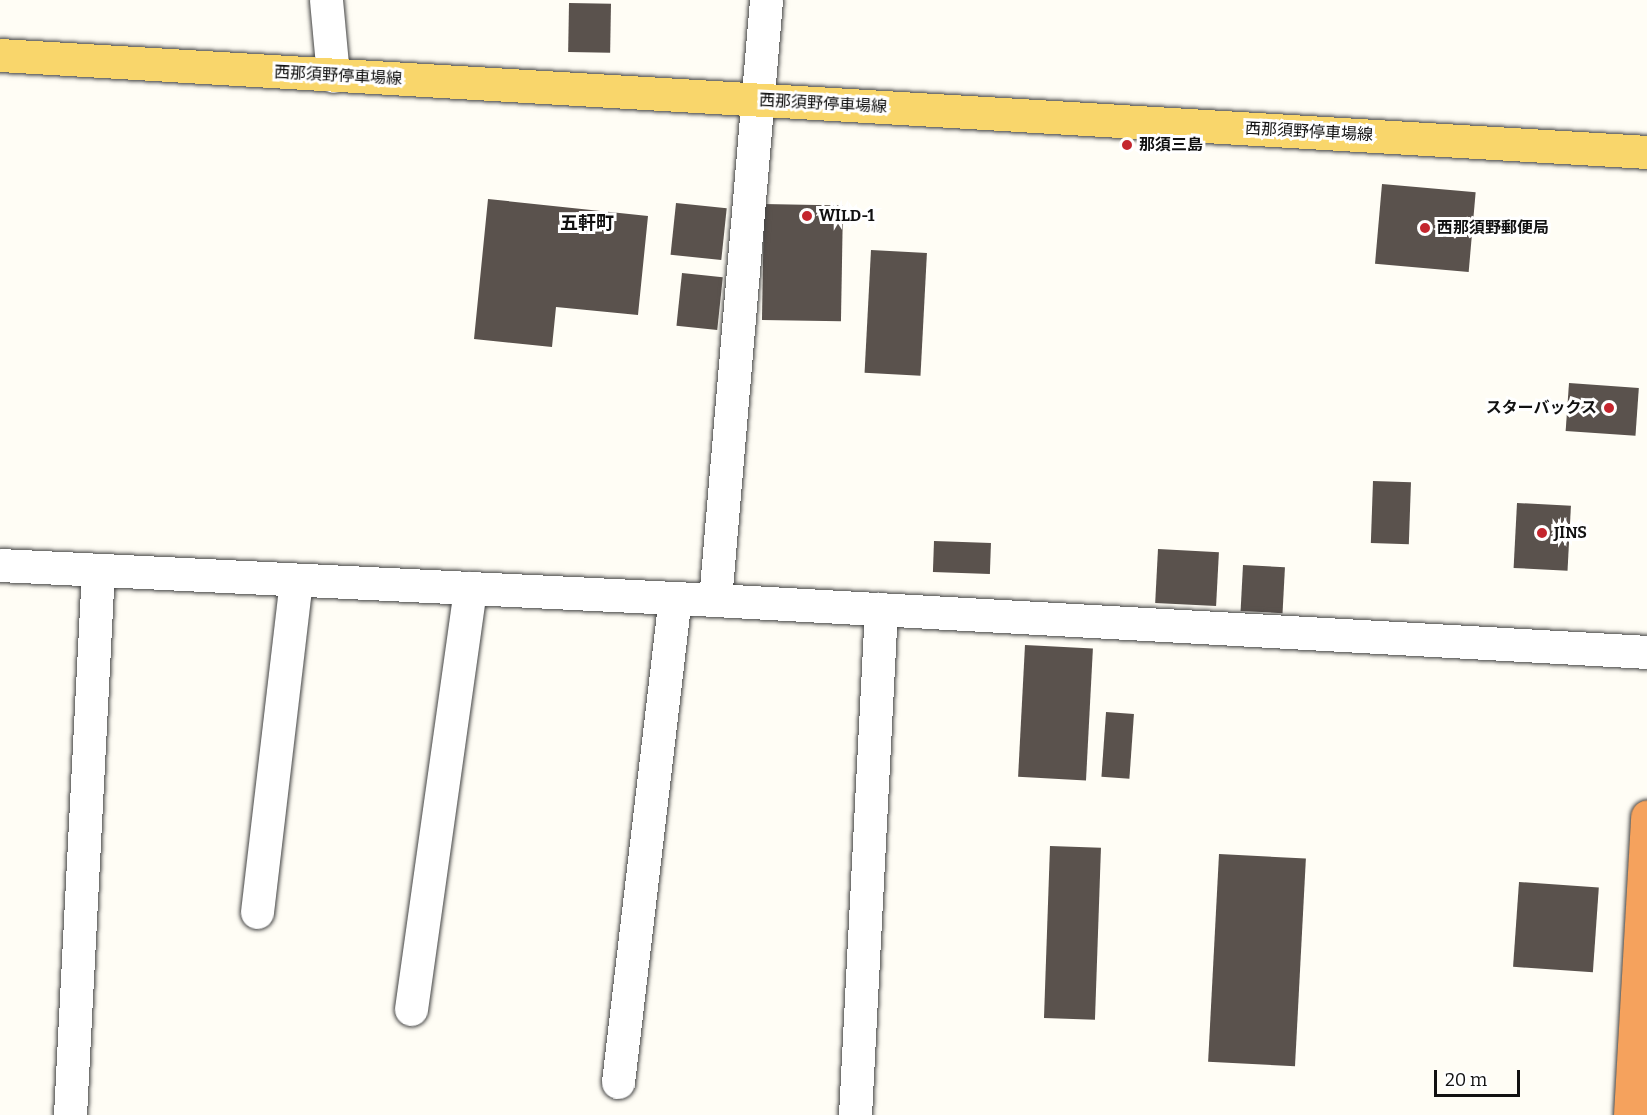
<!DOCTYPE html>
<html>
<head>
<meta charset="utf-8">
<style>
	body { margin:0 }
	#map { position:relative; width:1647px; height:1115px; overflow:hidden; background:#fffdf5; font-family:Bitter,"Noto Sans JP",serif }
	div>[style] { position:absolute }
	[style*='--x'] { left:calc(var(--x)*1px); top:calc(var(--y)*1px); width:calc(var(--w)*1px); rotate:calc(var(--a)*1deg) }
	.building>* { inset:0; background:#5a524d; transform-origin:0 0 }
	.roads { filter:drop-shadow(0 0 2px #444) drop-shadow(0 0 2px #444) }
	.minor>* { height:33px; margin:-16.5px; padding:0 16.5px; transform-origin:16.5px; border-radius:16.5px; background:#fff }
	.major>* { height:33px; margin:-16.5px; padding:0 16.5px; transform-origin:16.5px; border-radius:16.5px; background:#f9d66b }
	.highway>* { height:33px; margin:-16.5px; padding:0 16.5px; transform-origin:16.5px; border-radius:16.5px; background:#f5a25d }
	.dots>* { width:16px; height:16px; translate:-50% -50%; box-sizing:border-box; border:3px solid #fff; border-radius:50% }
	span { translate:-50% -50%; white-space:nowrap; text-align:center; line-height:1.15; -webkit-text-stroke:6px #fff; paint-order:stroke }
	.street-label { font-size:16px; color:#111 }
	.poi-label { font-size:16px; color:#111; font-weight:700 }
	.left { translate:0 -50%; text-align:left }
	.right { translate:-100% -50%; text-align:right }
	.neighbourhood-label { font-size:18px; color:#111; font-weight:700 }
	.scale { position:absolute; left:1434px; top:1070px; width:86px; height:27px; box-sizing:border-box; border:3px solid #111; border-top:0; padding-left:8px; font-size:18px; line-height:21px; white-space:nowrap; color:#111; -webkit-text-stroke:4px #fff; paint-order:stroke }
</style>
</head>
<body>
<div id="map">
	<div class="building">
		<i style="left:569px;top:3px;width:42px;height:49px;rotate:1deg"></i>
		<i style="left:1382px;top:184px;width:94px;height:80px;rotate:5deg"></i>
		<i style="clip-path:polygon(488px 199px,648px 216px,638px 315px,556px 307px,552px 347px,474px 339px)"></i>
		<i style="left:676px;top:203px;width:51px;height:52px;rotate:6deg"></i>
		<i style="left:764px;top:204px;width:79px;height:116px;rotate:1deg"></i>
		<i style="left:871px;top:250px;width:56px;height:123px;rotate:3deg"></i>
		<i style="left:682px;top:273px;width:41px;height:53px;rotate:6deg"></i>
		<i style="left:1569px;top:383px;width:70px;height:48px;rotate:4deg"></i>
		<i style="left:1373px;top:481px;width:38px;height:62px;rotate:2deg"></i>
		<i style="left:1517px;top:503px;width:54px;height:65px;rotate:3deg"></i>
		<i style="left:934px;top:541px;width:57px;height:31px;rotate:2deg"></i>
		<i style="left:1158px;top:549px;width:61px;height:54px;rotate:3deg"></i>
		<i style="left:1243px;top:565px;width:42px;height:46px;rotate:3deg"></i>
		<i style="left:1025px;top:645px;width:68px;height:132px;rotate:3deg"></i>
		<i style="left:1106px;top:712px;width:28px;height:65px;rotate:4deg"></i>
		<i style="left:1050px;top:846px;width:51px;height:172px;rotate:2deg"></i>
		<i style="left:1219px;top:854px;width:87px;height:208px;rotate:3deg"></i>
		<i style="left:1519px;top:882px;width:80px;height:85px;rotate:4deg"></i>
	</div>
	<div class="roads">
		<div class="minor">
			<i style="--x:326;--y:0;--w:76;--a:84.7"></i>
			<i style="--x:0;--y:565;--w:716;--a:2.8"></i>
			<i style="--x:715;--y:600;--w:933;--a:3.19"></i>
			<i style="--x:715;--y:600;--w:602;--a:-85.14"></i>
			<i style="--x:257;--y:912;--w:334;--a:-83.3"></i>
			<i style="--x:411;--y:1009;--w:425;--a:-82"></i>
			<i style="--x:618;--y:1082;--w:487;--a:-83.3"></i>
			<i style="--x:70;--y:1115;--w:546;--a:-87.06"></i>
			<i style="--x:855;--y:1115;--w:507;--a:-87.06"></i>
		</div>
		<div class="major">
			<i style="--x:0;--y:55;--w:1650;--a:3.37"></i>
		</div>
		<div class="highway">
			<i style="--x:1630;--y:1115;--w:299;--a:-86.7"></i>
		</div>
	</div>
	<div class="dots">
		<i style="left:1127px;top:145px;background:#c4262e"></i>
		<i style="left:807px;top:216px;background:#c4262e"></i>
		<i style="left:1425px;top:228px;background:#c4262e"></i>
		<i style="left:1609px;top:408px;background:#c4262e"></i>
		<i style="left:1542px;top:533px;background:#c4262e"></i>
	</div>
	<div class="street-label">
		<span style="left:338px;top:76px;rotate:3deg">西那須野停車場線</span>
		<span style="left:823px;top:104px;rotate:3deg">西那須野停車場線</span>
		<span style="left:1309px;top:132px;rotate:3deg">西那須野停車場線</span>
	</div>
	<div class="poi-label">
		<span class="left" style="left:1139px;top:145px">那須三島</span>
		<span class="left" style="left:819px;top:216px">WILD-1</span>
		<span class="left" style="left:1437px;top:228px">西那須野郵便局</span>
		<span class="right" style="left:1597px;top:408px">スターバックス</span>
		<span class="left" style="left:1554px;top:533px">JINS</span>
	</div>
	<div class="neighbourhood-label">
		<span style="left:587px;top:223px">五軒町</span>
	</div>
	<div class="scale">20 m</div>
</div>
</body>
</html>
